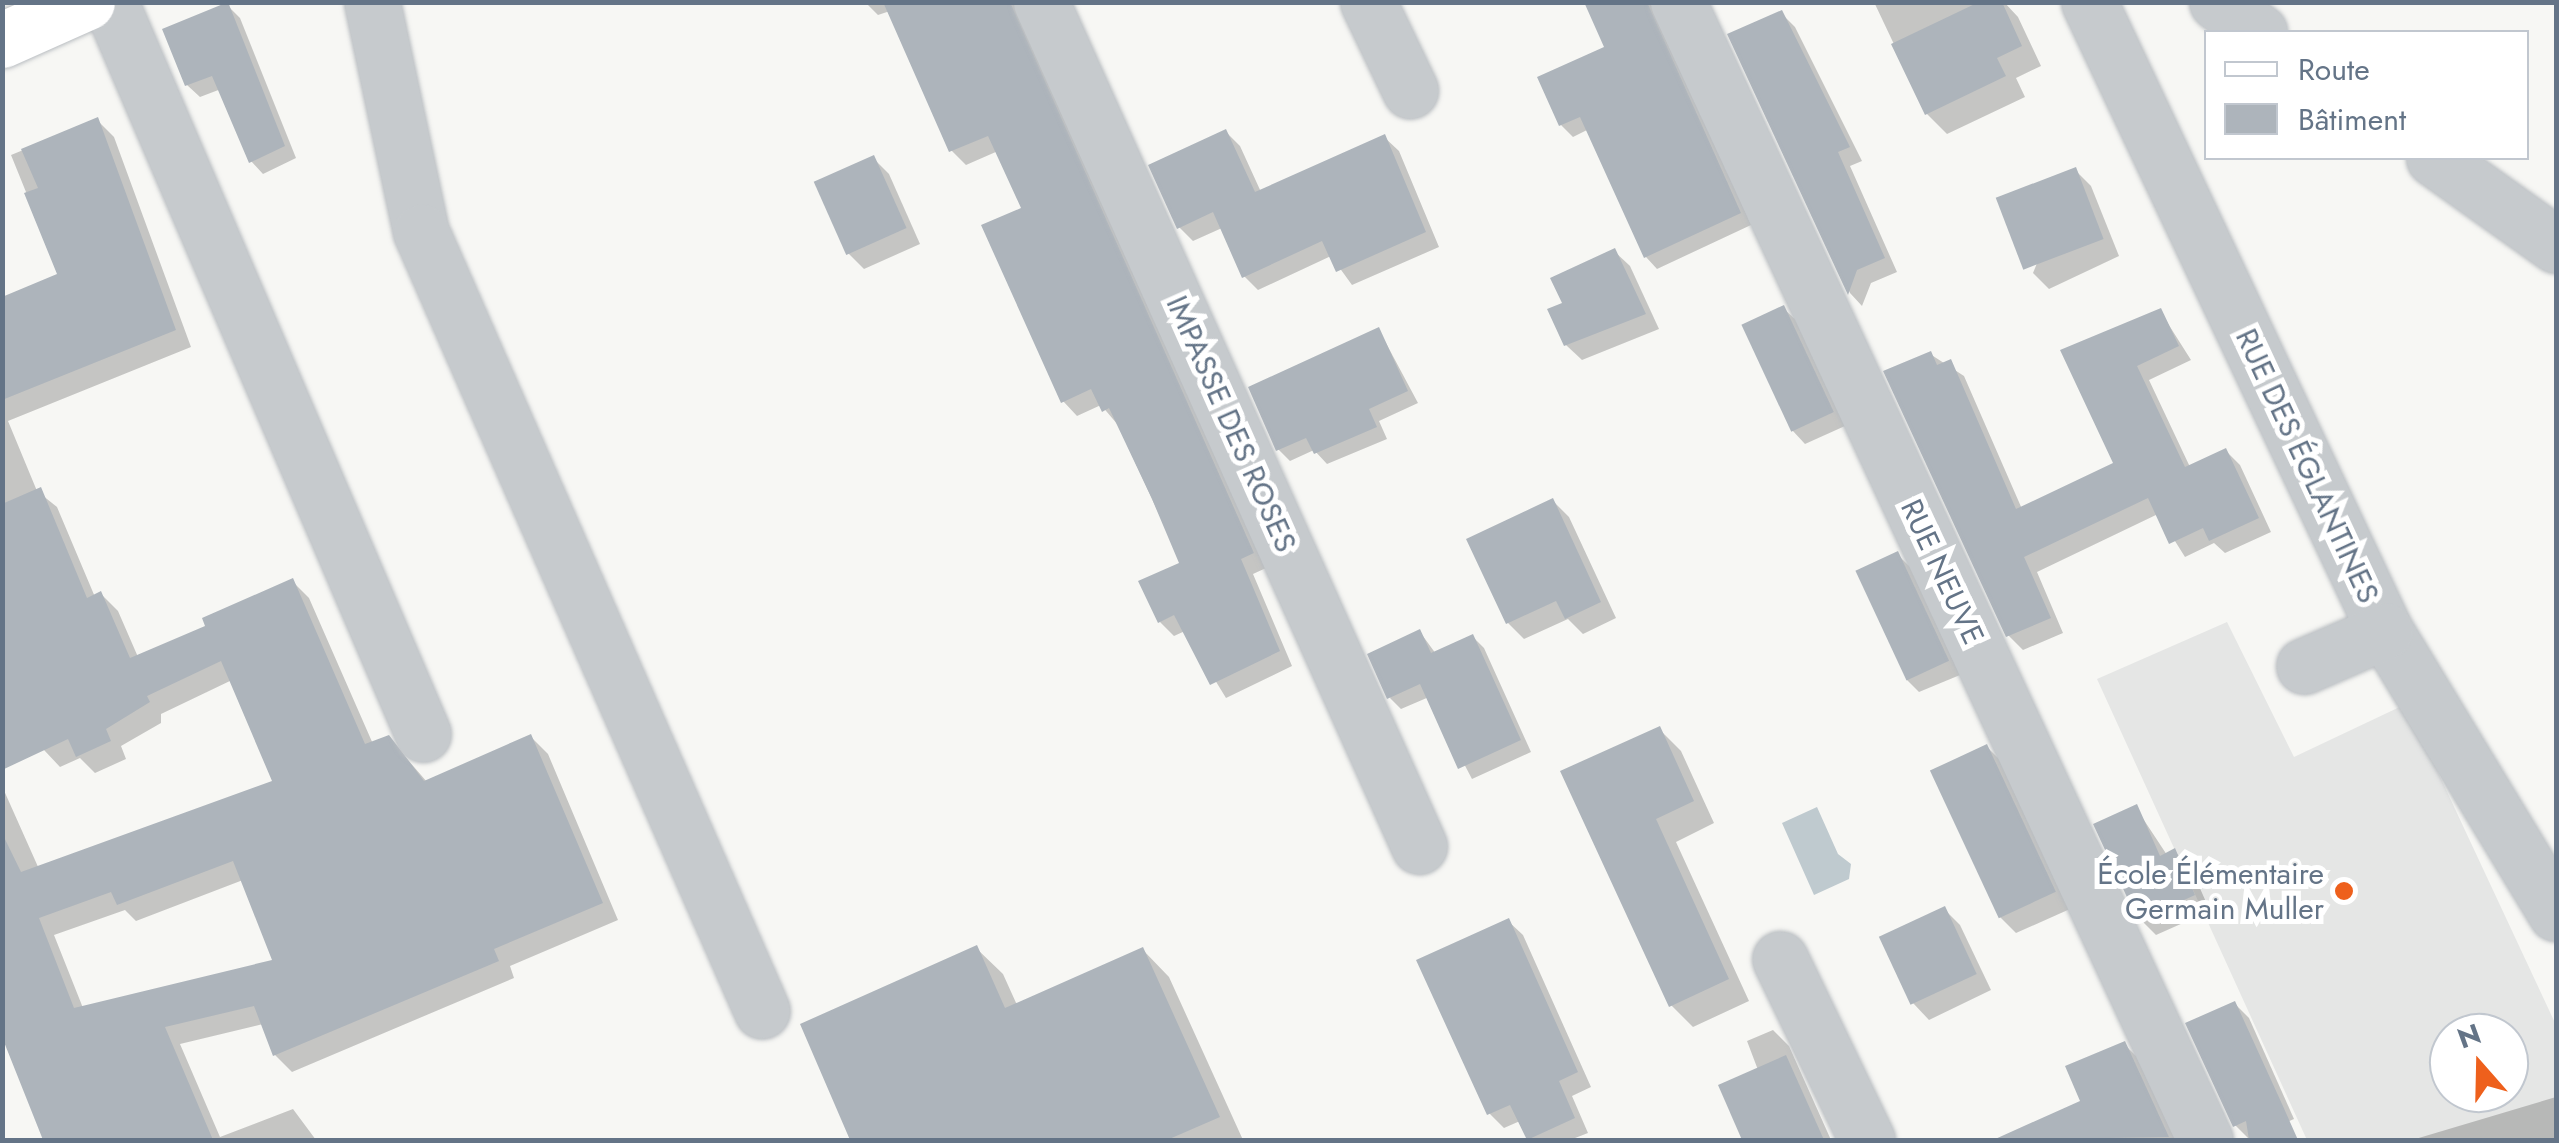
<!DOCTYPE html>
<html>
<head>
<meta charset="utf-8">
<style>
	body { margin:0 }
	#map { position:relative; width:2559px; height:1143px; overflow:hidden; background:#f7f7f4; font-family:Jost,sans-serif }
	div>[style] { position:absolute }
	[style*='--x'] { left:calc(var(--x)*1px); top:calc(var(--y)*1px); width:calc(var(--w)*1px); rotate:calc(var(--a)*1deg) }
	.built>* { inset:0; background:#e5e6e5 }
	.water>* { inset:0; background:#bfcacf }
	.shadow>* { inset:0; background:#0003 }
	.building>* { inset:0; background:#adb4bb; transform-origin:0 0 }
	.roads { filter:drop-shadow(0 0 2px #b9bdc1) drop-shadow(0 0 2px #b9bdc1) }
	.minor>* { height:55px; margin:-27.5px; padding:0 27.5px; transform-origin:27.5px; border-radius:27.5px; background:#c6cacd }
	.major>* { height:55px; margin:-27.5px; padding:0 27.5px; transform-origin:27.5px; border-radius:27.5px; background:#fff }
	.dots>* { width:28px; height:28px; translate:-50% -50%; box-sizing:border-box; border:5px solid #fff; border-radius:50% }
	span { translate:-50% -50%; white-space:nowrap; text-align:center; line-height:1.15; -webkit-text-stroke:10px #fff; paint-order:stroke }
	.street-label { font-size:30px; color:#647487 }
	.poi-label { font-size:30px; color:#647487 }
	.right { translate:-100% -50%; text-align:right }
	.frame { position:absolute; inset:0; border:5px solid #647487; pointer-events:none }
	.legend { position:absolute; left:2204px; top:30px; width:325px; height:130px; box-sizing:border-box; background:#fff; border:2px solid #c1c7cf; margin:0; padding:12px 18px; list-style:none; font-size:30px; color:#647487 }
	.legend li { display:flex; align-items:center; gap:20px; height:50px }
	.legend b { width:50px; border:2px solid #c1c7cf }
	.north { position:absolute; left:2429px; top:1013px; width:100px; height:100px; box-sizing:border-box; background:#fff; border:2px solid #c1c7cf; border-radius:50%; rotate:340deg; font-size:28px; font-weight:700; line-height:40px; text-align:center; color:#647487 }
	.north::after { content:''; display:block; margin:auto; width:35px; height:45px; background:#ee601c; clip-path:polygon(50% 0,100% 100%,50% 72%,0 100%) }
</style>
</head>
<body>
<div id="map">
	<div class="built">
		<i style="clip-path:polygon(evenodd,2227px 622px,2294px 757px,2406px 704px,2556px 1025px,2556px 1140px,2307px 1140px,2097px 679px,2227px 622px,2449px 1033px,2509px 1033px,2509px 1093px,2449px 1093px,2449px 1033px)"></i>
	</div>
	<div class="water">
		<i style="clip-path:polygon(1817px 807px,1838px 854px,1851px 864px,1849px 879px,1814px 895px,1782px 823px)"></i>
	</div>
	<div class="shadow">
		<i style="clip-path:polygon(865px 2px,1018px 2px,1266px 568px,1253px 574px,1292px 666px,1226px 698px,1185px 631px,1174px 636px,1160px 622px,1182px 564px,1118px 425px,1101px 405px,1077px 416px,1063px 401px,1024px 209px,998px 151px,966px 165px,952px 151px,890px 11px,878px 15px)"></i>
		<i style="clip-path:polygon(1587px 2px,1653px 2px,1751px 225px,1657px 269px,1646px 257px,1589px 129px,1573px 137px,1561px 125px,1607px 48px)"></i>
		<i style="clip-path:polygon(1874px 2px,2004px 2px,2018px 17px,2041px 66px,2016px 78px,2025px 97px,1947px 134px,1927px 114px)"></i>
		<i style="clip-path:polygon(227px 5px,240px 18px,296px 158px,263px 174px,251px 161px,221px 89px,200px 97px,187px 85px)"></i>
		<i style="clip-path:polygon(1781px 13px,1795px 27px,1862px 161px,1850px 166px,1897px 272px,1871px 283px,1862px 306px,1850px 293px,1730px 35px)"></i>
		<i style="clip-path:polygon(evenodd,97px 120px,114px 137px,191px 347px,8px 421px,37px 491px,57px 507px,95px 597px,101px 594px,118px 611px,138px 657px,209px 628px,292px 581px,309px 598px,373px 744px,389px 738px,427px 782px,531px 737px,548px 754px,618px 920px,510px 966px,514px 978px,292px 1072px,275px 1055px,263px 1024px,180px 1044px,220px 1137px,293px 1109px,316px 1140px,46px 1140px,2px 1025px,2px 786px,39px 869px,276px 782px,232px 680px,161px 714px,161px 723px,121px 746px,126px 759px,95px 773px,80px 758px,60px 767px,44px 750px,2px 661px,2px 335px,60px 276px,11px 155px,97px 120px,243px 880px,275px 962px,83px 1008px,54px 935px,125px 910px,136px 921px,243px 880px)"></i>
		<i style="clip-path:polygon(1226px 132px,1240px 146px,1261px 192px,1384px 137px,1399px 151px,1439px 247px,1352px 285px,1331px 256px,1258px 290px,1244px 276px,1222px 228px,1193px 241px,1179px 227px)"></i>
		<i style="clip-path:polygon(873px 158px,889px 174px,920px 244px,864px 269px,848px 253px)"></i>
		<i style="clip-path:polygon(2075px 170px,2091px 186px,2119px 256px,2049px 289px,2033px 273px)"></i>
		<i style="clip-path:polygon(1614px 251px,1630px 266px,1659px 329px,1582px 360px,1566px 345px,1565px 304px)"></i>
		<i style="clip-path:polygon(1783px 308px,1797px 321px,1845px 426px,1805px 444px,1792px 430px)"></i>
		<i style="clip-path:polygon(2160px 311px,2191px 360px,2149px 380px,2190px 467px,2226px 451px,2240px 465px,2271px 532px,2225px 553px,2214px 543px,2185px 557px,2158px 514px,2037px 572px,2063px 633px,2023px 650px,2009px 636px,1930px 354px,1964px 376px,2022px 509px,2117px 464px,2064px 351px)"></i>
		<i style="clip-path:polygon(1379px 330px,1418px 403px,1379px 421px,1387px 439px,1327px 464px,1314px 450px,1290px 461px,1278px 449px)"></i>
		<i style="clip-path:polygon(1553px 501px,1569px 517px,1616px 618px,1583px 634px,1568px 619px,1524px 639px,1508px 623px)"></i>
		<i style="clip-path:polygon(1897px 554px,1910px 567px,1960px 675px,1919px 692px,1906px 679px)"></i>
		<i style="clip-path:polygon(1420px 632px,1436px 654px,1473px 637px,1484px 648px,1531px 752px,1472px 779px,1429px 697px,1401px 709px,1390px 698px)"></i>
		<i style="clip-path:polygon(1659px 729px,1681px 751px,1714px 823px,1676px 842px,1749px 1001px,1693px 1027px,1671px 1005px,1563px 773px)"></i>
		<i style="clip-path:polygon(1987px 747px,2003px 763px,2070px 909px,2016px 933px,2000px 917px,1933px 772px)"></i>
		<i style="clip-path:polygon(2136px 808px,2167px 855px,2174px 851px,2191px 868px,2210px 911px,2156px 935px,2140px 919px)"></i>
		<i style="clip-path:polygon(1944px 909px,1960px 925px,1991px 990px,1929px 1020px,1913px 1003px)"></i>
		<i style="clip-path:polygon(1508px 921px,1523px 935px,1591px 1087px,1572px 1096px,1588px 1133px,1570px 1140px,1530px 1140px,1520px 1121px,1504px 1128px,1490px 1114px)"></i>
		<i style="clip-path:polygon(976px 948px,1003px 974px,1017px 1005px,1143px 950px,1169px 977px,1243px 1140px,852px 1140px,803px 1025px)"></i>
		<i style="clip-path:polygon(2235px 1004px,2249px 1018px,2294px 1119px,2249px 1139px,2235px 1125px)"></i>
		<i style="clip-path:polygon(1773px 1030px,1789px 1046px,1831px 1140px,1745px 1140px,1721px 1087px,1758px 1070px,1747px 1041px)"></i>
		<i style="clip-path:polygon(2124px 1044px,2136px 1056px,2176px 1140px,2065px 1140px,2054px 1115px,2084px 1102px)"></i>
		<i style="clip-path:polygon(2556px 1097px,2556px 1140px,2412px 1140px)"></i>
	</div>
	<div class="building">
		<i style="clip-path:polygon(228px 2px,285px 146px,249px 163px,212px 76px,185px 86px,162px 29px)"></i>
		<i style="clip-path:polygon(883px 2px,1010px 2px,1254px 553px,1241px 559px,1280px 651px,1210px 685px,1174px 615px,1158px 623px,1138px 581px,1179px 563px,1152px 499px,1109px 408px,1102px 412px,1091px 389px,1061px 403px,981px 225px,1021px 208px,988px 136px,949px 152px)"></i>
		<i style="clip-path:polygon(1584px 2px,1647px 2px,1741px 213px,1644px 258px,1580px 117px,1559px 126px,1537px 77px,1604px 47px)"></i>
		<i style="clip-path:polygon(1979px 2px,2002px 2px,2022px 46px,1997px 58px,2006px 76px,1925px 115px,1891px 44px)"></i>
		<i style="clip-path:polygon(1782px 10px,1850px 147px,1838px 152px,1885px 258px,1857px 270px,1848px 295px,1727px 34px)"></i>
		<i style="clip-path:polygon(98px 117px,176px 330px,2px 400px,2px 297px,57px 274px,24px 193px,38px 188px,21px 149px)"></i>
		<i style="clip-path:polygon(1226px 129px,1255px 192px,1385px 134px,1426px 232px,1336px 272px,1322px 241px,1242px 278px,1213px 212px,1177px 229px,1148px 165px)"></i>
		<i style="left:874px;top:155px;width:80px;height:66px;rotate:66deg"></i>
		<i style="left:2076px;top:167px;width:77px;height:86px;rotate:69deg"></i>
		<i style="clip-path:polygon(1615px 248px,1646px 314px,1564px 346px,1547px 309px,1562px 303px,1550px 278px)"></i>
		<i style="left:1784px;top:305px;width:118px;height:47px;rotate:65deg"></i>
		<i style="clip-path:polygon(2161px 308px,2179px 346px,2137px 366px,2185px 467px,2226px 448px,2259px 518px,2209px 541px,2203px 528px,2169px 544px,2148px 498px,2024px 557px,2051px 618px,2006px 637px,1883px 371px,1931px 351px,1937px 365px,1951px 359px,2016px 509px,2113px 463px,2060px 350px)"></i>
		<i style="clip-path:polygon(1379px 327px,1408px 391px,1369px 409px,1377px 427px,1314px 454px,1306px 438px,1276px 451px,1248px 387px)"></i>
		<i style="clip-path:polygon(evenodd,41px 487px,87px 598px,101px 591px,130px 658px,205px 626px,202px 618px,293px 578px,365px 744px,389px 735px,424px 781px,531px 734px,603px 903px,494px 949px,499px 961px,273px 1056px,254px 1006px,165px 1027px,213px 1140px,43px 1140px,2px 1037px,2px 833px,21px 872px,272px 781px,221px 661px,147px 696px,150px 702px,106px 729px,111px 741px,76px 757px,68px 739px,2px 770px,2px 504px,41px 487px,233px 861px,272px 960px,74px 1008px,39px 918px,111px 892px,117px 905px,233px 861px)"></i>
		<i style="clip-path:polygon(1553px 498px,1601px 602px,1565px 619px,1556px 601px,1506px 624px,1466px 539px)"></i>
		<i style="left:1898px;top:551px;width:121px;height:47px;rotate:65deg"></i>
		<i style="clip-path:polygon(1420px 629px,1431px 653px,1473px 634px,1521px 740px,1458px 769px,1420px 684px,1387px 699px,1367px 654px)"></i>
		<i style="clip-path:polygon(1660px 726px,1694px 801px,1656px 819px,1729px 979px,1669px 1007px,1560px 771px)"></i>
		<i style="left:1987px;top:744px;width:163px;height:63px;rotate:65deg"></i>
		<i style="clip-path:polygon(2137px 804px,2160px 856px,2175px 848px,2195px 895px,2138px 921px,2093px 824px)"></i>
		<i style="left:1945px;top:906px;width:75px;height:73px;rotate:65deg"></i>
		<i style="clip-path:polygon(1509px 918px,1578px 1072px,1559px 1081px,1575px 1118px,1527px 1140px,1510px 1105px,1487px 1115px,1416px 960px)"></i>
		<i style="clip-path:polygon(977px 945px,1005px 1008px,1143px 947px,1220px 1117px,1167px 1140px,850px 1140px,800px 1024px)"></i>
		<i style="clip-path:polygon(2235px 1001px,2282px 1104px,2298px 1140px,2249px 1140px,2246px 1121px,2233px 1127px,2185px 1023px)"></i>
		<i style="clip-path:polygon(2125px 1041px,2169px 1137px,1993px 1140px,2080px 1101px,2065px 1066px)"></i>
		<i style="clip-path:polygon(1786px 1055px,1824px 1140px,1742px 1140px,1718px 1085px)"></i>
	</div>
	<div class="roads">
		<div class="minor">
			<i style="--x:110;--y:2;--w:796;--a:66.85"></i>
			<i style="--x:372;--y:2;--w:235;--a:78"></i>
			<i style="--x:421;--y:232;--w:850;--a:66.36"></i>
			<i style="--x:1041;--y:2;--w:925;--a:65.87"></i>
			<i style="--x:1368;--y:2;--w:98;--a:64.5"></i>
			<i style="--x:1678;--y:2;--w:1254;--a:65.15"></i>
			<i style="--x:2089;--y:2;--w:695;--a:64.8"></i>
			<i style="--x:2385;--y:631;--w:330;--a:58.8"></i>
			<i style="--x:2217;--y:2;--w:52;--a:35.5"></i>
			<i style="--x:2434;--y:158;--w:150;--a:35.5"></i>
			<i style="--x:2304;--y:666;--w:88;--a:-23.4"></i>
			<i style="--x:1780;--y:959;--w:201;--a:64.3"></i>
		</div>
		<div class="major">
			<i style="--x:2;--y:40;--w:93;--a:-24.1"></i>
		</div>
	</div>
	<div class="dots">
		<i style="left:2344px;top:891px;background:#ee601c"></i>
	</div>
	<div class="street-label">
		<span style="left:1231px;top:424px;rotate:66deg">IMPASSE DES ROSES</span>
		<span style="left:2307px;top:466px;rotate:65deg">RUE DES ÉGLANTINES</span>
		<span style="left:1942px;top:572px;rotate:65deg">RUE NEUVE</span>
	</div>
	<div class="poi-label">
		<span class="right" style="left:2324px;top:891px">École Élémentaire<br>Germain Muller</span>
	</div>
	<div class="frame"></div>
	<ul class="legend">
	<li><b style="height:12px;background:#fff"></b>Route</li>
	<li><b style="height:28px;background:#adb4bb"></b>Bâtiment</li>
	</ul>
	<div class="north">N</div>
</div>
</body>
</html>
